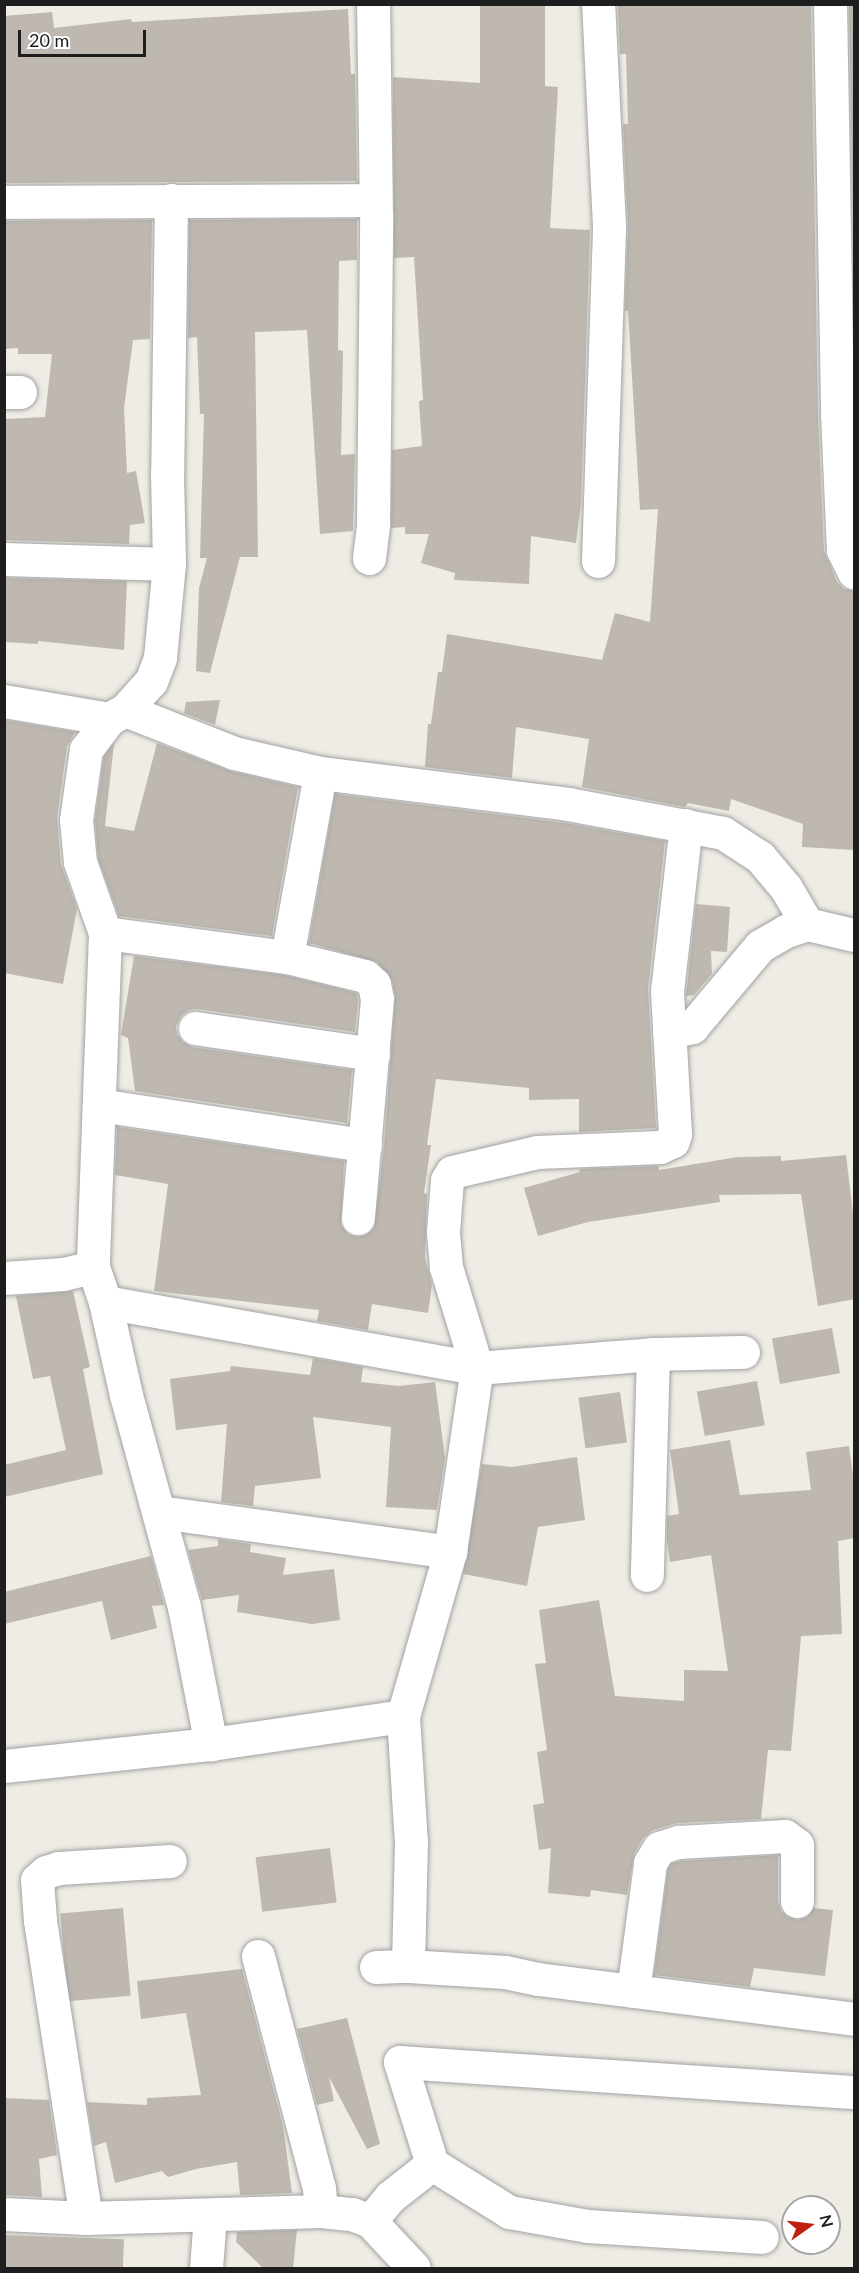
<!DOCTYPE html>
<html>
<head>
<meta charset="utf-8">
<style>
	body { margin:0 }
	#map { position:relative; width:859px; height:2273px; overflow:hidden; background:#eeece4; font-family:Lato,sans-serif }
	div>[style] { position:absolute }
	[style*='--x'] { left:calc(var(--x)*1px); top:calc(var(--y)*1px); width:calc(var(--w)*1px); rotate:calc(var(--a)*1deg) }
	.building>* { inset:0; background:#beb8b1; transform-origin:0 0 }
	.roads { filter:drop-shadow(0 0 2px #a2a2a2) drop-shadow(0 0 2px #a2a2a2) }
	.minor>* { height:33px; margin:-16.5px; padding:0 16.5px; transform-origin:16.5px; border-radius:16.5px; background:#fff }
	span { translate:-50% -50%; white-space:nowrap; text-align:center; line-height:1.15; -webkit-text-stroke:4.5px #fff; paint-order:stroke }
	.frame { position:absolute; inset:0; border:6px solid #1e1e1e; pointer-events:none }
	.north { position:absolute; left:781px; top:2195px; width:60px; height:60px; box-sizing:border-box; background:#fff; border:2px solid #a5a5a5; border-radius:50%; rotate:76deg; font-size:16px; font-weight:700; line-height:24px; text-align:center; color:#1e1e1e }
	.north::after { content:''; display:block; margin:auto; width:21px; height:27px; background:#bf200d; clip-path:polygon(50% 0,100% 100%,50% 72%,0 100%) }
	.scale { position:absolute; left:18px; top:30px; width:128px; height:27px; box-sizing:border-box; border:3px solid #1e1e1e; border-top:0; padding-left:8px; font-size:18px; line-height:21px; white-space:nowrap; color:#1e1e1e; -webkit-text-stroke:4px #fff; paint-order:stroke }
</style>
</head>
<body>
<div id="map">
	<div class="building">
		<i style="clip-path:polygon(480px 4px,545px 4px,545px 86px,558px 87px,550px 228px,590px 230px,581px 504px,576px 543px,531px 536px,529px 584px,454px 580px,455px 573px,421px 563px,429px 534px,405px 534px,405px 527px,391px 528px,392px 450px,422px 446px,419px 401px,423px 400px,414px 257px,394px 258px,393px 77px,480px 83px)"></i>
		<i style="clip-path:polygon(618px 4px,811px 4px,818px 414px,824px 551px,837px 582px,844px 589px,855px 591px,855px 850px,802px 847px,803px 824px,731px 799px,729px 811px,688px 803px,685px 807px,582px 787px,589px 739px,516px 727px,512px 778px,425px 767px,428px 724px,431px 724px,438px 672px,442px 672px,447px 634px,602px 660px,615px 613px,650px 622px,658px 509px,640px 510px,628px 311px,625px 311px,628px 225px,623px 124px,628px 124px,626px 54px,620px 54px)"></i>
		<i style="clip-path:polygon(849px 4px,855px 4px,855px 341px)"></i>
		<i style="clip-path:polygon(348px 9px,351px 74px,355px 74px,357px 181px,4px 183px,4px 16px,52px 12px,54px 28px,131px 19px,132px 22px)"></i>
		<i style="clip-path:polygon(357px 219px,357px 260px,339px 261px,338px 350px,343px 351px,341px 455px,355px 454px,353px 531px,320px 534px,307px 330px,255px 332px,258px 557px,240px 557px,210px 673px,196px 671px,199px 588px,207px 558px,200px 558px,204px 414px,200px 414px,197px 337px,188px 338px,189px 220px)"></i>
		<i style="clip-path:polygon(152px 220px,150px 339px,133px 340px,124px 408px,127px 473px,136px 471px,145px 523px,130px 525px,129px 544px,4px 540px,4px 419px,45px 417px,52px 354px,18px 354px,18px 348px,4px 349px,4px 221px)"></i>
		<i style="clip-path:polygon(4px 578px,127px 581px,124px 650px,38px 641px,38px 644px,4px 642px)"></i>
		<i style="clip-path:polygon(220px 700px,215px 725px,184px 713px,186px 702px)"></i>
		<i style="clip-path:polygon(4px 720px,75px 732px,67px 746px,57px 818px,61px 864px,77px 909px,63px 984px,4px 973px)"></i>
		<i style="clip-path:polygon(114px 743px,105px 826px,134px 831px,157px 743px,230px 771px,298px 787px,272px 936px,119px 916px,98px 858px,95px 820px,104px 756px)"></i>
		<i style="clip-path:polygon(335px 794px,565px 823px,665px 841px,648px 989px,656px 1128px,579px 1132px,579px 1099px,529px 1100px,529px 1088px,436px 1079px,427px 1145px,431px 1145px,424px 1193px,427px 1194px,425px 1258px,432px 1285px,428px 1313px,372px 1304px,368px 1330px,317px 1321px,319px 1310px,154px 1291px,168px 1184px,115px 1175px,117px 1127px,344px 1161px,341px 1225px,348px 1234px,357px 1237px,366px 1235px,374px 1228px,384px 1147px,395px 996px,392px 980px,377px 962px,309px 943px)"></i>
		<i style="clip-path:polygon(696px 904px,730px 907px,727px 952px,711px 951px,712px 974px,694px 995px,686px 996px)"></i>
		<i style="clip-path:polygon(134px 956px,284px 975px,356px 993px,358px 1000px,355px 1032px,198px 1009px,189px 1010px,181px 1016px,176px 1026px,177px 1034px,183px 1042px,192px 1047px,352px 1070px,347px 1123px,135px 1091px,128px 1038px,121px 1035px)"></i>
		<i style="clip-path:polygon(846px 1155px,855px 1230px,855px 1299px,818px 1306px,801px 1194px,719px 1195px,720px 1202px,588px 1222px,538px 1236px,524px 1188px,580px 1172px,579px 1169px,659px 1166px,659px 1170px,738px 1157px,781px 1156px,781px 1161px)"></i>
		<i style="clip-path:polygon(73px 1291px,90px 1367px,83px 1369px,103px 1474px,4px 1497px,4px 1465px,66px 1450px,50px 1376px,33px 1379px,16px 1296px)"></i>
		<i style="left:832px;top:1328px;width:46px;height:61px;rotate:80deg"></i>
		<i style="clip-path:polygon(313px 1358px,363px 1367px,361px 1382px,399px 1386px,435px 1382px,445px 1458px,437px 1510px,386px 1507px,391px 1427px,313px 1417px,321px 1478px,255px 1486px,253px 1506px,221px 1502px,227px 1424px,176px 1430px,170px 1379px,230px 1371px,231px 1366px,310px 1375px)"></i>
		<i style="left:757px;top:1381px;width:45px;height:61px;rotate:80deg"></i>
		<i style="left:620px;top:1392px;width:51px;height:42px;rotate:82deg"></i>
		<i style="clip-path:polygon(730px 1440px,740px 1495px,811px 1490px,806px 1452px,849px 1446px,855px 1490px,855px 1538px,838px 1541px,842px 1634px,801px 1636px,791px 1751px,768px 1750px,761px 1819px,677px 1823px,653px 1830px,643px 1838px,634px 1854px,627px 1895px,591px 1890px,590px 1897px,548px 1893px,551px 1848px,539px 1850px,533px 1805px,544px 1803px,537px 1752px,547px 1750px,535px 1664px,546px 1663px,539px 1610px,599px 1600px,615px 1696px,684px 1701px,684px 1670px,728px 1671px,711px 1555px,670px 1562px,667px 1542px,667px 1516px,679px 1514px,670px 1450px)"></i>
		<i style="clip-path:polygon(577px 1457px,585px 1520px,538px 1527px,527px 1586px,463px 1574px,482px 1464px,512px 1467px)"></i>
		<i style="clip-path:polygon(218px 1539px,251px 1544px,250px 1552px,286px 1558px,283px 1575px,334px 1569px,340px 1620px,312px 1624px,237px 1612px,239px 1595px,202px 1600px,188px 1550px,218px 1546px)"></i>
		<i style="clip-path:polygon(151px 1556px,164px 1605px,152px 1606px,157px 1628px,111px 1640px,102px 1601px,4px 1624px,4px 1592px)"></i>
		<i style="left:330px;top:1848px;width:55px;height:75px;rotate:83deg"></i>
		<i style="clip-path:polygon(778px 1855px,778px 1901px,781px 1911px,788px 1917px,798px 1920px,807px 1917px,814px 1908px,833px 1910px,825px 1976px,754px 1968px,750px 1987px,654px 1975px,668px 1869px,671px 1864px,681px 1861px)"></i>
		<i style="left:123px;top:1908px;width:88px;height:63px;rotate:85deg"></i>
		<i style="clip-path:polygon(242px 1969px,283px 2126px,292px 2193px,240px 2195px,237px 2162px,196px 2169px,168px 2177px,162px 2171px,115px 2183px,106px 2142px,94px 2146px,87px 2102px,147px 2105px,147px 2098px,201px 2095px,186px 2013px,141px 2019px,137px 1981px)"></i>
		<i style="clip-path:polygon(347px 2018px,380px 2144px,367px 2149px,329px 2077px,334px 2101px,317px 2105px,297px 2029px)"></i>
		<i style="clip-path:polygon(4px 2098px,49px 2100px,57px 2155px,39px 2159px,42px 2197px,4px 2195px)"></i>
		<i style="clip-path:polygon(297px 2230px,293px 2268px,263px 2268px,236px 2242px,237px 2232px)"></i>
		<i style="left:4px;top:2235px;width:120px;height:33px;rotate:2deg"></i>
	</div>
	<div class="roads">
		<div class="minor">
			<i style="--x:830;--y:4;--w:410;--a:89"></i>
			<i style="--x:837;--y:414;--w:136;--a:87.5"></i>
			<i style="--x:843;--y:550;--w:25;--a:64"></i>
			<i style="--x:171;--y:200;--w:274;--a:90.8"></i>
			<i style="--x:167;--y:474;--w:90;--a:88.7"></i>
			<i style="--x:169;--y:564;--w:94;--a:95.5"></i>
			<i style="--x:160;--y:658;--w:25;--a:111"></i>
			<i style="--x:151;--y:681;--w:39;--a:132"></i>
			<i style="--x:125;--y:710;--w:18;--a:151"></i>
			<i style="--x:109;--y:719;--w:38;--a:127"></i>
			<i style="--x:86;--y:749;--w:72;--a:98"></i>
			<i style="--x:76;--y:820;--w:42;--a:84.6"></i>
			<i style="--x:80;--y:862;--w:75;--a:70.6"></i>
			<i style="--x:105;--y:933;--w:334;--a:92.1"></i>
			<i style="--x:93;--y:1267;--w:37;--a:71"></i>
			<i style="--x:105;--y:1302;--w:95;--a:77.3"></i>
			<i style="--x:126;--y:1395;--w:220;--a:74.7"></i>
			<i style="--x:184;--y:1607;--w:140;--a:78.9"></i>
			<i style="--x:4;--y:202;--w:371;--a:-0.3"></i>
			<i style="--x:4;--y:392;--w:16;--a:0"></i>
			<i style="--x:369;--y:558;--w:35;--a:-83"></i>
			<i style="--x:373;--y:523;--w:309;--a:-89.4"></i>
			<i style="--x:376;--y:214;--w:210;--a:-90.8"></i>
			<i style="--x:4;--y:559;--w:165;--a:1.7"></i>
			<i style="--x:598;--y:561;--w:335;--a:-88.1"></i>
			<i style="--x:609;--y:226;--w:222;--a:-92.8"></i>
			<i style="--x:4;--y:701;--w:107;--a:9.7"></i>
			<i style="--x:125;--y:710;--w:117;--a:21.5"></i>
			<i style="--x:234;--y:753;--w:88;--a:13.1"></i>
			<i style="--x:320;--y:773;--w:250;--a:7.1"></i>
			<i style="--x:568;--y:804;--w:158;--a:10.6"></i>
			<i style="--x:723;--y:833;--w:44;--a:33"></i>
			<i style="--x:760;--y:857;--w:40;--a:50"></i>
			<i style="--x:786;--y:888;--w:42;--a:59.7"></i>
			<i style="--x:105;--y:933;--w:184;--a:7.5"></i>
			<i style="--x:287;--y:957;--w:80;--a:13.7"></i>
			<i style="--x:365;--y:976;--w:12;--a:42"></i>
			<i style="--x:374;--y:984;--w:15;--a:79"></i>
			<i style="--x:377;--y:999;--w:220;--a:95"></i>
			<i style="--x:287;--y:957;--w:187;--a:-79.8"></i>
			<i style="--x:195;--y:1028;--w:180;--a:8.3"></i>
			<i style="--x:669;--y:1032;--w:24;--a:-12"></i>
			<i style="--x:692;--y:1027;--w:106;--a:-50"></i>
			<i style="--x:760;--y:946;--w:30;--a:-30"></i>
			<i style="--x:786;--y:931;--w:22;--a:-18"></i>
			<i style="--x:807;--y:924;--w:48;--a:13.2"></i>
			<i style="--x:99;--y:1105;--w:269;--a:8.6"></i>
			<i style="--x:4;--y:1278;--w:59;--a:-3.9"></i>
			<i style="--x:63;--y:1274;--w:31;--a:-13"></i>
			<i style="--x:105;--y:1302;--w:378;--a:10.1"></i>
			<i style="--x:477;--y:1368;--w:177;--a:-4.5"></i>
			<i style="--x:653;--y:1354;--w:221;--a:91.6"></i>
			<i style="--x:653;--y:1354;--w:90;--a:-1.3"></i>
			<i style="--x:159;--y:1512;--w:294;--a:7.8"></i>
			<i style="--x:403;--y:1716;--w:171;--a:-74"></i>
			<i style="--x:450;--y:1552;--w:186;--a:-81.7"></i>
			<i style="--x:477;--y:1368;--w:106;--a:-107.1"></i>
			<i style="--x:446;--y:1267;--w:35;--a:-95"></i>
			<i style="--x:443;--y:1232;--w:52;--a:-85.6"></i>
			<i style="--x:447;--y:1180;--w:9;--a:-58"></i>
			<i style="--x:452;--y:1172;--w:87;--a:-13.2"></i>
			<i style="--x:537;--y:1152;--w:123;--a:-2.3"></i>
			<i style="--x:660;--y:1147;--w:14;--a:-25"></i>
			<i style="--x:673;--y:1141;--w:7;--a:-74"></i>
			<i style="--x:675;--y:1134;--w:143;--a:-93.2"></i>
			<i style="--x:667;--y:991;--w:167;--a:-83.5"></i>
			<i style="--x:4;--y:1766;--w:208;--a:-6.1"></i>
			<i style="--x:211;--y:1744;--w:194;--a:-8.3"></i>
			<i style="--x:403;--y:1716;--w:126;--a:86.4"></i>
			<i style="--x:411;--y:1842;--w:124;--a:91.4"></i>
			<i style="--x:258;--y:1956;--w:240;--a:75.3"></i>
			<i style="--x:319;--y:2188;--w:23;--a:85"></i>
			<i style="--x:376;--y:1967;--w:32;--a:-2"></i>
			<i style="--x:408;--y:1966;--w:97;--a:3.5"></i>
			<i style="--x:505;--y:1972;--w:34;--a:12"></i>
			<i style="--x:538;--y:1979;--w:319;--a:7.2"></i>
			<i style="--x:633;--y:1991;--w:129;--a:-82.4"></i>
			<i style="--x:650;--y:1863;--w:17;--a:-59"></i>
			<i style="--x:659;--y:1848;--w:20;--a:-18"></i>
			<i style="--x:678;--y:1842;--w:107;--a:-3.2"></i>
			<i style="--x:785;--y:1836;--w:15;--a:37"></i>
			<i style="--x:797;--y:1845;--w:56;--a:90"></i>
			<i style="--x:432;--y:2164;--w:91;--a:31.9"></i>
			<i style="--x:509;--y:2212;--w:80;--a:10"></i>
			<i style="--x:588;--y:2226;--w:174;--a:3.6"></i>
			<i style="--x:4;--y:2214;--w:82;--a:2.8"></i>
			<i style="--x:86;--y:2218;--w:235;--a:-1.7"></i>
			<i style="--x:321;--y:2211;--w:31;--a:6"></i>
			<i style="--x:352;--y:2214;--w:19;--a:21"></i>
			<i style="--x:370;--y:2221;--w:64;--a:46.9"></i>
			<i style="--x:86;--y:2218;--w:302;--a:-98.8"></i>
			<i style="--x:40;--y:1920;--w:40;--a:-94.3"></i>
			<i style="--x:37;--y:1880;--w:12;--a:-42"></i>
			<i style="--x:46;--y:1872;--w:14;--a:-17"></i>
			<i style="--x:59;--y:1868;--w:111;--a:-3.6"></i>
			<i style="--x:370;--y:2221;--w:31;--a:-50"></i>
			<i style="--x:390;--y:2197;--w:53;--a:-38.2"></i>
			<i style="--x:432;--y:2164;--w:107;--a:-107.4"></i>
			<i style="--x:400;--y:2062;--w:455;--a:3.8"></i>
			<i style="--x:206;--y:2268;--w:52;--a:-85.6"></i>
		</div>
	</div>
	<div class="frame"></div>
	<div class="north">N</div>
	<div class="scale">20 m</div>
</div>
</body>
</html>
